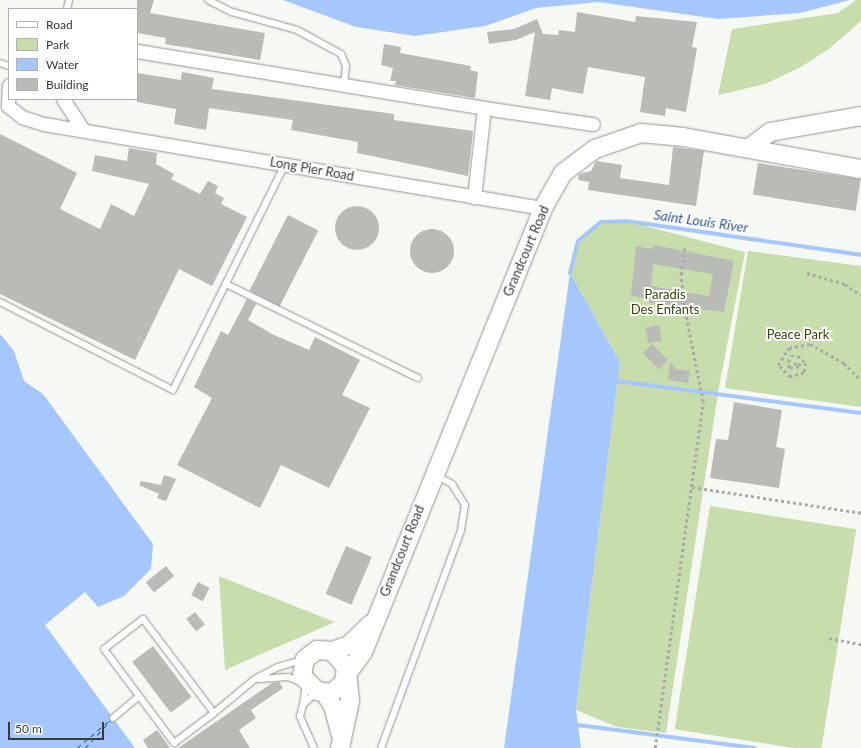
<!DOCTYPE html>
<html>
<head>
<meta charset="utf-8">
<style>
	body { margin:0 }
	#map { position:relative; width:861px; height:748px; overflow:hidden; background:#f6f8f4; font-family:Lato,sans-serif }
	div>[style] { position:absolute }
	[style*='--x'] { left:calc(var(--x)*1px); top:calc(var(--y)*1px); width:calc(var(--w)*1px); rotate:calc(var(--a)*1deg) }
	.green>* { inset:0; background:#c8ddac; transform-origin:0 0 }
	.water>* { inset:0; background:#a5c7fd }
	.stream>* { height:4px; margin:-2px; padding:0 2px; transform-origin:2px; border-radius:2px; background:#a5c7fd }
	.ferry>* { height:1px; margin-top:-0.5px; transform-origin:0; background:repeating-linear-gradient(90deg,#305697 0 5px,transparent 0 9px) }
	.building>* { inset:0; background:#b9bbb6; transform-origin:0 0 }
	.round { border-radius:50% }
	.path>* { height:2.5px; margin-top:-1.25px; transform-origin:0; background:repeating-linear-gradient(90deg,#a9aba8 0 3px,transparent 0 6px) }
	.roads { filter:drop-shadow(0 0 1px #939591) drop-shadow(0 0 1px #939591) }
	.lane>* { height:6px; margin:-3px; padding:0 3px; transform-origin:3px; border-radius:3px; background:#fff }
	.street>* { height:13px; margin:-6.5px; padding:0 6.5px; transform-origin:6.5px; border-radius:6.5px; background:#fff }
	.secondary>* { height:18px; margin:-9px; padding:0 9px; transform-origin:9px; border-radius:9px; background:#fff }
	span { translate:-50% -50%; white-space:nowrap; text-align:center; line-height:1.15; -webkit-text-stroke:4px #fff; paint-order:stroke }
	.street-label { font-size:13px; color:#3a3b39 }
	.park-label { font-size:13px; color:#334803 }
	.water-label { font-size:14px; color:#305697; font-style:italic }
	.legend { position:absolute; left:8px; top:8px; width:130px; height:92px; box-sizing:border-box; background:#fff; border:1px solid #b0b1b0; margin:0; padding:5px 7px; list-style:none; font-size:12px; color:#3a3b39 }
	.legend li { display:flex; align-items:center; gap:8px; height:20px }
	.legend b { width:20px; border:1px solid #b0b1b0 }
	.scale { position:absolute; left:8px; top:722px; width:96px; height:18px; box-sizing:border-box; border:2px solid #3a3b39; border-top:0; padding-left:5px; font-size:12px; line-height:14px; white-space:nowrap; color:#3a3b39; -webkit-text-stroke:3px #fff; paint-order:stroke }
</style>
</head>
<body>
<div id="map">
	<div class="green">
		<i style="clip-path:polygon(856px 0,861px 0,861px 21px,830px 48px,801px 67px,765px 84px,718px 95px,732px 29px,838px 13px)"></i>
		<i style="clip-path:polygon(626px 221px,745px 252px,719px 387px,666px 733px,617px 727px,576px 710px,620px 362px,570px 273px,578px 241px,601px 222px)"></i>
		<i style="clip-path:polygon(748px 251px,861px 266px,861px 407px,725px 388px)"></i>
		<i style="left:710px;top:506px;width:148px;height:226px;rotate:9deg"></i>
		<i style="clip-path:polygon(219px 576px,335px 622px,225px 670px)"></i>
	</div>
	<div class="water">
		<i style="clip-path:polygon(283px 0,850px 0,800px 13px,718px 19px,598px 2px,536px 8px,485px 26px,415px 36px,356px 27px)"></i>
		<i style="clip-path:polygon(570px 273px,620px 362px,576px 710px,581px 748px,504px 748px)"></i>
		<i style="clip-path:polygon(0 334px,14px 351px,24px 381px,43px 394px,153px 544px,151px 569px,124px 596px,98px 607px,85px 592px,45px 625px,135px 748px,0 748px)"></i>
	</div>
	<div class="stream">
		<i style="--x:570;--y:273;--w:33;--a:-76"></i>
		<i style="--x:578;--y:241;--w:30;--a:-40"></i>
		<i style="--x:601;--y:222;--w:25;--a:-2"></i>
		<i style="--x:626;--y:221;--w:237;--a:8.2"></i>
		<i style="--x:617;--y:381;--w:246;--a:7.5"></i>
		<i style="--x:578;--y:725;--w:178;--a:7.4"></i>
	</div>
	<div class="ferry">
		<i style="--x:77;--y:748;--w:45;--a:-40.5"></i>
		<i style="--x:85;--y:748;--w:37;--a:-47"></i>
	</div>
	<div class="building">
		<i style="clip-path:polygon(137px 0,154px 0,150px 13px,265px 33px,260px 60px,165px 44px,166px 38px,137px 33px)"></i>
		<i style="clip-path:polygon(577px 12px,635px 22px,636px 16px,697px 22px,692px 47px,697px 48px,686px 112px,666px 108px,665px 116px,640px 112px,645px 77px,588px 67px,583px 94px,552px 88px,550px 100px,525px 96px,535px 32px,516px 40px,489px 44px,487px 32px,514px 29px,537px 19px,543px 34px,558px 35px,559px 30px,575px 32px)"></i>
		<i style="clip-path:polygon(384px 44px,401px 47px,400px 53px,471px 66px,470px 70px,478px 72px,475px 98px,395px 85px,396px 81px,390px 81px,393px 68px,381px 65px)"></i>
		<i style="clip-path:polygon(182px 72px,214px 78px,212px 89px,394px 114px,394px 120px,473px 131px,468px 176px,357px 153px,358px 142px,291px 130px,293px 120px,209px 108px,206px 130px,174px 124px,176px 109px,137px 102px,137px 73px,181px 80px)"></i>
		<i style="clip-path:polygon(0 134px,77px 173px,60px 209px,100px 229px,111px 204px,134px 216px,149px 184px,92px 171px,95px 155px,127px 161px,129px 148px,157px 153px,156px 164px,174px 174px,171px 179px,200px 194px,208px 181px,218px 186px,215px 193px,224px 198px,221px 204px,247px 217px,212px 286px,179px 269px,135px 360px,0 294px)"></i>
		<i style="clip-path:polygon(673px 147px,704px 151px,696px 206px,588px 190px,589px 182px,578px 180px,579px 174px,591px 171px,596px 161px,622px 165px,620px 178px,669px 185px)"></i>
		<i style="left:758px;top:163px;width:104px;height:32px;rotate:9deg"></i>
		<i class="round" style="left:335px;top:206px;width:44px;height:44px"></i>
		<i style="left:288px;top:215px;width:34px;height:85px;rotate:27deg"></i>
		<i class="round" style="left:410px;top:229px;width:44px;height:44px"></i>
		<i style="clip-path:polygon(evenodd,654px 245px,734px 261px,724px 312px,649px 303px,649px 299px,631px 296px,636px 246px,653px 249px,654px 245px,653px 264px,713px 274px,709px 296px,651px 286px,653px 264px)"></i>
		<i style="clip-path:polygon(247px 299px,256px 304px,248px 320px,274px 335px,309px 350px,315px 337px,360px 360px,342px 395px,370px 408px,329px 488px,281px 465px,260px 508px,177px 465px,212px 398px,194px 387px,221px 331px,228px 335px)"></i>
		<i style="left:659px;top:325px;width:16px;height:14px;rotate:79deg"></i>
		<i style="left:652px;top:344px;width:23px;height:13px;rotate:45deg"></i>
		<i style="clip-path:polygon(670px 362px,676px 369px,690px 371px,688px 383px,668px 380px)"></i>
		<i style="clip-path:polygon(734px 402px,782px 410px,776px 447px,785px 449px,779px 488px,710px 478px,716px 439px,728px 440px)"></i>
		<i style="clip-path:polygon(164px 475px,176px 479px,166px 501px,157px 498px,159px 494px,139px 485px,141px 481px,161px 485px)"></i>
		<i style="left:346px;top:546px;width:28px;height:52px;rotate:23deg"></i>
		<i style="left:166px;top:566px;width:13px;height:26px;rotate:51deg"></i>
		<i style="left:198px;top:582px;width:13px;height:15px;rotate:27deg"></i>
		<i style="left:195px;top:612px;width:16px;height:11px;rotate:52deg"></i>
		<i style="left:153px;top:646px;width:64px;height:26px;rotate:53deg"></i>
		<i style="clip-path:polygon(279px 682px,283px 688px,251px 710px,256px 718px,239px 730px,250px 748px,178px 748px,272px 683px)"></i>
		<i style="clip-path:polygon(157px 730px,170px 748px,148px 748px,143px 740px)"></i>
	</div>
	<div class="path">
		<i style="--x:807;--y:273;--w:40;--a:16"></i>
		<i style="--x:845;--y:284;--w:19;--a:35"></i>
		<i style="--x:794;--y:364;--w:6;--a:-9"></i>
		<i style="--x:800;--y:363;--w:4;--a:104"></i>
		<i style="--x:799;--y:367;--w:10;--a:174"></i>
		<i style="--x:789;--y:368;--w:6;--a:-99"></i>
		<i style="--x:788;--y:362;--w:7;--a:-63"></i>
		<i style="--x:791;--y:356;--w:7;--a:0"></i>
		<i style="--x:798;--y:356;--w:11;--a:41"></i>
		<i style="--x:806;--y:363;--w:10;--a:101"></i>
		<i style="--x:804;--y:373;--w:15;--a:164"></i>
		<i style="--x:790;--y:377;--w:17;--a:-135"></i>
		<i style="--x:778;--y:365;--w:20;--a:-57"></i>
		<i style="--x:789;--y:348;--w:21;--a:-11"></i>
		<i style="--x:810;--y:344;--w:39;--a:29"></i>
		<i style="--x:844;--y:363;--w:24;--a:45"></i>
		<i style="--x:692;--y:487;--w:171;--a:8.7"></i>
		<i style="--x:829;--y:638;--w:33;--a:11"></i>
		<i style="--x:655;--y:748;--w:349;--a:-82.1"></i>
		<i style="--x:703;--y:402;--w:98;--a:-101.2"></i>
		<i style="--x:684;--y:306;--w:31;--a:-96"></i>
		<i style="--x:681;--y:275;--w:28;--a:-82"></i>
	</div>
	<div class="roads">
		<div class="lane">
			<i style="--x:208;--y:0;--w:27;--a:27"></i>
			<i style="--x:232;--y:12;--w:67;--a:15.5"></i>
			<i style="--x:297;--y:30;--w:50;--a:28.6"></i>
			<i style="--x:341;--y:54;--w:13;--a:67"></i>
			<i style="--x:346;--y:66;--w:20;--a:96"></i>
			<i style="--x:67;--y:9;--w:9;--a:-77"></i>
			<i style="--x:0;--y:63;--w:9;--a:18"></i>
			<i style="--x:226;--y:284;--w:214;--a:26.1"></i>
			<i style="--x:0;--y:302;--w:194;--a:27"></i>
			<i style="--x:173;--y:390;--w:252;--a:-63.6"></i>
			<i style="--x:259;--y:679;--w:29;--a:-4"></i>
			<i style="--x:288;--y:677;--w:19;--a:21"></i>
			<i style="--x:306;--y:684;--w:21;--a:98"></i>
			<i style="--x:214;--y:713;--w:118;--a:-127.1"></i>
			<i style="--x:143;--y:619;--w:49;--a:142.4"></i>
			<i style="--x:104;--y:649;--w:117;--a:53.3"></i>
			<i style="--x:174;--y:743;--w:50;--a:-36.9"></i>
			<i style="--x:214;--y:713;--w:53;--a:-39.7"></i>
			<i style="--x:255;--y:679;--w:26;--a:-28"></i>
			<i style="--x:278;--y:667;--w:25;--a:-16"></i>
			<i style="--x:113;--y:718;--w:34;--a:-40"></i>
			<i style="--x:314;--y:748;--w:35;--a:-114"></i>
			<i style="--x:300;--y:716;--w:11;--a:-75"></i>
			<i style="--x:303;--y:705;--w:20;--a:-45"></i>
			<i style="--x:381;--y:748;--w:232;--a:-69.8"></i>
			<i style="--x:461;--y:530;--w:25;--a:-81"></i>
			<i style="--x:465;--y:505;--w:25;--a:-122"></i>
			<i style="--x:452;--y:484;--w:18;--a:-151"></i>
		</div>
		<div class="street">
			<i style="--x:137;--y:51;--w:352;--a:9.3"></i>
			<i style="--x:484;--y:108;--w:90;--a:96.4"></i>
			<i style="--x:9;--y:85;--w:21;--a:93"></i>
			<i style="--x:8;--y:106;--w:18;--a:38"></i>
			<i style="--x:22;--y:117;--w:23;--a:18"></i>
			<i style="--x:44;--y:124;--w:506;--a:9.56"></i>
			<i style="--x:63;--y:99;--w:35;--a:57"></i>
			<i style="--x:484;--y:108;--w:110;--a:8.4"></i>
		</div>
		<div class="secondary">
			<i style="--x:749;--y:148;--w:26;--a:-37"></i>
			<i style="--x:770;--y:132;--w:92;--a:-10"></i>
			<i style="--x:332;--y:651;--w:21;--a:49"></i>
			<i style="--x:346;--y:667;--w:16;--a:97"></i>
			<i style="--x:344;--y:683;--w:16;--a:142"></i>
			<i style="--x:331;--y:693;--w:14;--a:-172"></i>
			<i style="--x:317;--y:691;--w:21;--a:-135"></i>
			<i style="--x:302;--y:676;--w:17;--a:-80"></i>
			<i style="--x:305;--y:659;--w:15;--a:-37"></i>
			<i style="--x:317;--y:650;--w:15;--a:4"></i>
			<i style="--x:332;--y:651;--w:18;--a:-19"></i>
			<i style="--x:349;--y:645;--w:30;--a:-44"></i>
			<i style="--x:324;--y:692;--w:17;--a:57"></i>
			<i style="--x:333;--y:706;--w:28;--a:75"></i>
			<i style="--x:340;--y:748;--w:48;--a:-78"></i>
			<i style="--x:350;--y:701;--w:27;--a:-96"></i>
			<i style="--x:347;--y:674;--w:27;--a:-54"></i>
			<i style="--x:363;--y:652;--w:479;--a:-67.9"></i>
			<i style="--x:543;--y:208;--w:40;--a:-60.3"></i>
			<i style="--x:563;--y:173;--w:40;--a:-37"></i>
			<i style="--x:595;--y:149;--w:49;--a:-19.2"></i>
			<i style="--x:641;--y:133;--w:42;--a:5.4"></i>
			<i style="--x:683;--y:137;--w:181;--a:10.2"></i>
		</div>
	</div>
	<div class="street-label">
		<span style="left:312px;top:169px;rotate:10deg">Long Pier Road</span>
		<span style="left:526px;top:251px;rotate:-67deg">Grandcourt Road</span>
		<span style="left:402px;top:551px;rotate:-68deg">Grandcourt Road</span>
	</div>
	<div class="park-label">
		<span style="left:665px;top:302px">Paradis<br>Des Enfants</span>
		<span style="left:798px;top:334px">Peace Park</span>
	</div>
	<div class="water-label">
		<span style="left:701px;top:221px;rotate:8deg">Saint Louis River</span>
	</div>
	<ul class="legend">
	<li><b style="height:5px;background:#fff"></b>Road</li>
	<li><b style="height:11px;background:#c8ddac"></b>Park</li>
	<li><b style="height:11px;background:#a5c7fd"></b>Water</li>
	<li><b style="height:11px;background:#b9bbb6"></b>Building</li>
	</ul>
	<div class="scale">50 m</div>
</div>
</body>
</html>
